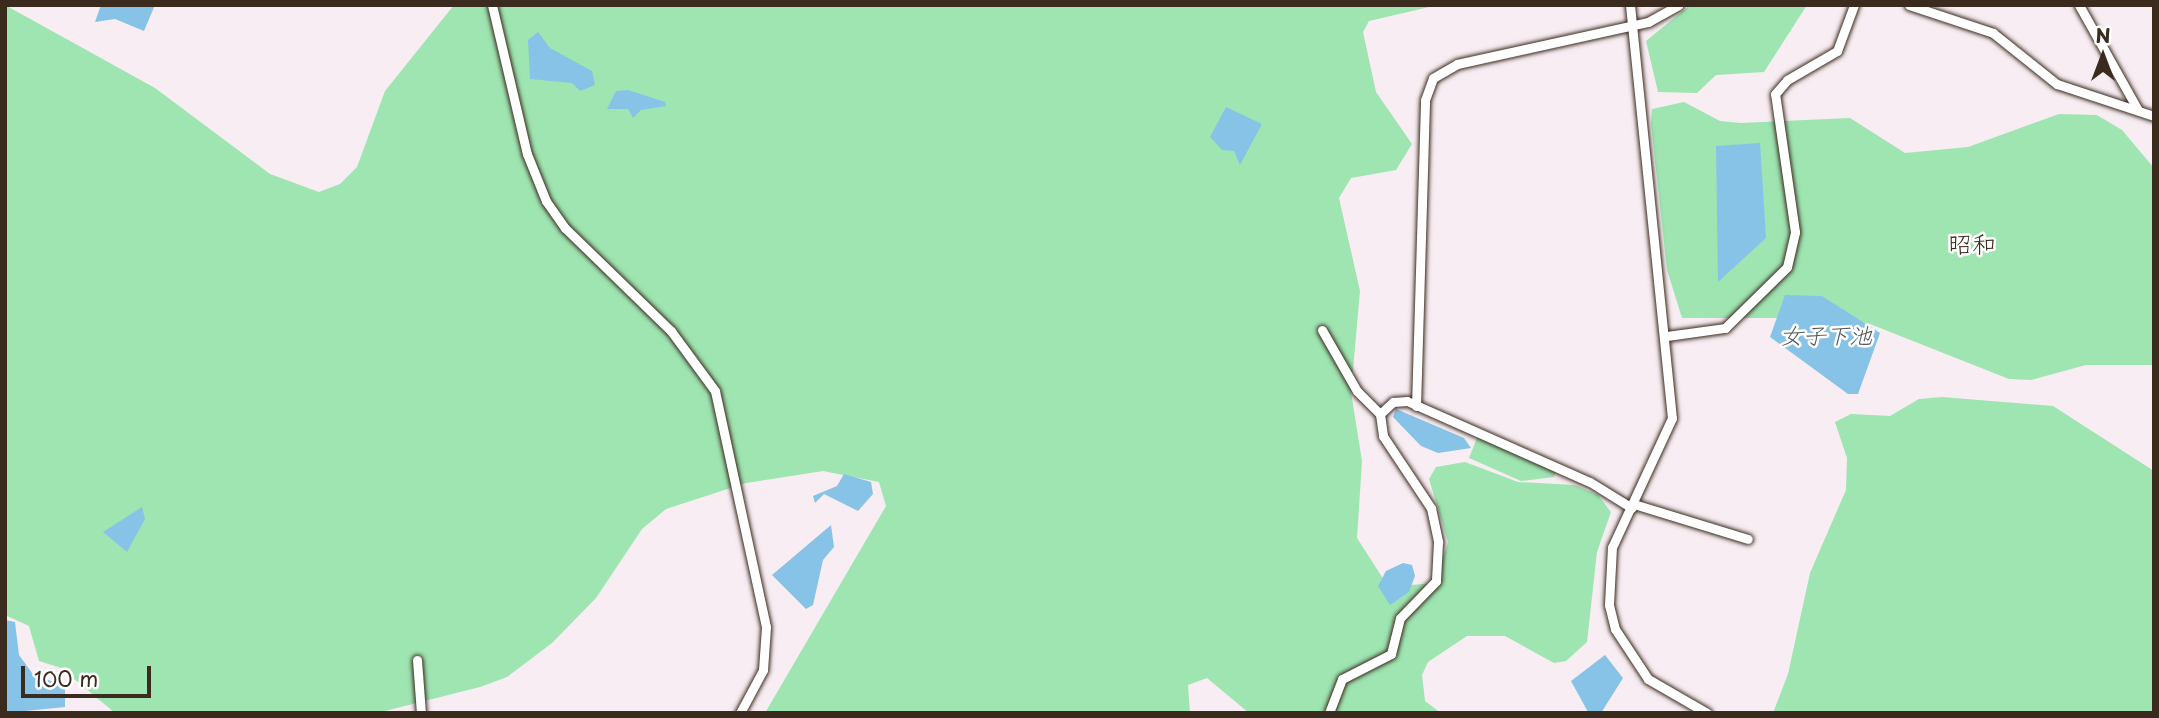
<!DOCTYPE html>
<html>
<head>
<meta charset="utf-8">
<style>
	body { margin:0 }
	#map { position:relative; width:2159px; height:718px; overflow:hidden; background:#f7edf2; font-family:"Playpen Sans","Klee One",sans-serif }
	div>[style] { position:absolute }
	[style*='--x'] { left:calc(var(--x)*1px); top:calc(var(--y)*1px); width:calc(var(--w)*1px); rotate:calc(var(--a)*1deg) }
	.green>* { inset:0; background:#9ee5b2 }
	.water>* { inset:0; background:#87c3e7 }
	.roads { filter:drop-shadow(0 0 2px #3b2a1e) drop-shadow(0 0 2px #3b2a1e) }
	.minor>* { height:9px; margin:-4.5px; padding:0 4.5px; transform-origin:4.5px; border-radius:4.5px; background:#fff }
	span { translate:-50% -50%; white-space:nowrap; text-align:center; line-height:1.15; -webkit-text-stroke:5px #fff; paint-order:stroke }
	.water-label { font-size:23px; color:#52585a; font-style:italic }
	.quarter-label { font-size:24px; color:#3b2a1e }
	.frame { position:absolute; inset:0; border:7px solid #3b2a1e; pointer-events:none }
	.north { position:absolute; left:2068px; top:21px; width:70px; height:70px; -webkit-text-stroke:5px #fff; paint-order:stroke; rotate:0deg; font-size:19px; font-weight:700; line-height:28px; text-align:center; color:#3b2a1e }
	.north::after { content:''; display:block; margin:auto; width:24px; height:32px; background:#3b2a1e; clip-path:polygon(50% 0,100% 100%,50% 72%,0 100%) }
	.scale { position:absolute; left:21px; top:666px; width:130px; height:32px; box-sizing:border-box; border:4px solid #3b2a1e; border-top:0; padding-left:9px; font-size:21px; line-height:24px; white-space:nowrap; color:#3b2a1e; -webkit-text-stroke:5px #fff; paint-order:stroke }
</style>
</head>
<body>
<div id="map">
	<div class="green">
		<i style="clip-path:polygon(5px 5px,155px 88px,270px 174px,319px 192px,340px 184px,357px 167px,385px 91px,454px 5px,1438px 5px,1369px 21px,1363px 32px,1376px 92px,1412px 144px,1396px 170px,1351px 178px,1339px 198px,1360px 291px,1351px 392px,1362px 461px,1357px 538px,1384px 580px,1400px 586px,1434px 583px,1448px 542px,1429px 479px,1436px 467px,1465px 462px,1518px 482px,1575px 485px,1598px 495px,1611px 512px,1597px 552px,1587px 642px,1566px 661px,1554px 663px,1505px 636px,1467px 636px,1428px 662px,1422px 675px,1425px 701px,1441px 713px,1249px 713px,1207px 678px,1188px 685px,1190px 713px,765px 713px,886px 506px,879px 482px,823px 471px,746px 483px,666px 509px,642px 529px,596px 598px,552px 643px,507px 677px,480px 687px,377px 713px,115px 713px,61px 668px,39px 661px,29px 626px,5px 615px)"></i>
		<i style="clip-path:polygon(1690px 5px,1807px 5px,1764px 72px,1716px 75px,1697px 93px,1658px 92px,1646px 41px)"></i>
		<i style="clip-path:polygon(1684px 102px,1720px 121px,1741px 123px,1850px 118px,1905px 153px,1968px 147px,2059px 114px,2097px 115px,2122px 130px,2154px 168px,2154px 365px,2086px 365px,2031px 380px,2009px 379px,1870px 324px,1837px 318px,1682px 318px,1667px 270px,1651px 124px,1652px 109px)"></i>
		<i style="clip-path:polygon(1942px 397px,2053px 406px,2154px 471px,2154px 713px,1773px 713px,1788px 674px,1810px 573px,1846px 490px,1847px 458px,1835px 422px,1851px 414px,1890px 416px,1919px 399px)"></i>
		<i style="clip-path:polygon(1479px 433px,1557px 468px,1554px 477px,1521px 481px,1469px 458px)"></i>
	</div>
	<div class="water">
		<i style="clip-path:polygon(101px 5px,155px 5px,144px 31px,115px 19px,95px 22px)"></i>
		<i style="clip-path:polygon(538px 32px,550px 48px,592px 71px,595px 85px,580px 91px,572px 83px,530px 79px,528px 40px)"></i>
		<i style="clip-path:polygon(628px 90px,665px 102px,666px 106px,641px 110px,633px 118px,628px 109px,607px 109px,616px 91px)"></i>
		<i style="clip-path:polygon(1226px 107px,1262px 124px,1240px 165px,1234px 151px,1222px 150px,1210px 137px)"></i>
		<i style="clip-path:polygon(1760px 143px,1766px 238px,1718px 282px,1716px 146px)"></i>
		<i style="clip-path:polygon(1785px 295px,1822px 296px,1880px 333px,1858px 394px,1848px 394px,1770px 337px)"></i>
		<i style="clip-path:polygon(1396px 409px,1464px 438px,1471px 448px,1438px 453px,1421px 446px,1393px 417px)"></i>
		<i style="clip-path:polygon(844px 474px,871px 482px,873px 494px,858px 511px,824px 494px,815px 503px,813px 496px,837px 486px)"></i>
		<i style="clip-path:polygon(142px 507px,145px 519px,127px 552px,103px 532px)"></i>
		<i style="clip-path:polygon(831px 525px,834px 547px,823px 560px,813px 605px,806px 609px,772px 575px)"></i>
		<i style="clip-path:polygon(1403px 563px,1412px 565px,1415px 576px,1409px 592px,1390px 605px,1378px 586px,1386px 571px)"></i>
		<i style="clip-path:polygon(5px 620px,15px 622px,19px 655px,32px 673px,65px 687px,65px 707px,5px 713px)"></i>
		<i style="clip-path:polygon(1605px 655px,1623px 678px,1601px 713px,1588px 712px,1571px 681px)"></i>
	</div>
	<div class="roads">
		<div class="minor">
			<i style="--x:492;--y:5;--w:153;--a:76.8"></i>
			<i style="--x:527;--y:154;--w:51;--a:68"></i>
			<i style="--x:546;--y:201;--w:33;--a:55"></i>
			<i style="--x:565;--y:228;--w:148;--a:44.2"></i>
			<i style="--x:671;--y:331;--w:74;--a:53.7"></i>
			<i style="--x:715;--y:391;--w:241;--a:77.8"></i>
			<i style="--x:766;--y:627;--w:43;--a:94"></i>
			<i style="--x:763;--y:670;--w:49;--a:118.1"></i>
			<i style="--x:1630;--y:5;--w:415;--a:84.2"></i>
			<i style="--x:1672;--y:418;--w:142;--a:114.9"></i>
			<i style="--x:1612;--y:547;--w:58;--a:93"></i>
			<i style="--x:1609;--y:605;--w:25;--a:76"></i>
			<i style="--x:1615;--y:629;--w:60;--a:56.6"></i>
			<i style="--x:1648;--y:679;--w:68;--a:30"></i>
			<i style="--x:1909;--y:5;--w:89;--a:18.4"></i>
			<i style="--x:1993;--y:33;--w:82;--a:38.6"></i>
			<i style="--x:2057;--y:84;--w:102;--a:18.3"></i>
			<i style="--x:2079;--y:5;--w:120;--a:60.7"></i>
			<i style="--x:1322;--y:330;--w:70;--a:60.2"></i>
			<i style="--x:1357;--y:391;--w:33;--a:45"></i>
			<i style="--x:1380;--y:414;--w:22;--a:82"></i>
			<i style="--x:1383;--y:436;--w:87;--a:56.3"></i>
			<i style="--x:1431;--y:508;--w:35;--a:78"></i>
			<i style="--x:1438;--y:542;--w:39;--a:93"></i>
			<i style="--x:1436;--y:581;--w:52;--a:134.2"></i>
			<i style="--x:1400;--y:618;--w:37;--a:104"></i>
			<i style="--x:1391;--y:654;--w:55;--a:153"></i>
			<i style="--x:1342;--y:679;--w:36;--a:111"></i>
			<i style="--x:1667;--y:336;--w:59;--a:-7.9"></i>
			<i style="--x:1725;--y:328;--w:87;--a:-44.5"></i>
			<i style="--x:1787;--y:267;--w:36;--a:-77"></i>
			<i style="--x:1795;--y:232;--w:139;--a:-98.2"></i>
			<i style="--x:1775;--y:94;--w:18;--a:-49"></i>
			<i style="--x:1787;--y:80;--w:58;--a:-30.1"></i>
			<i style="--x:1837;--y:51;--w:49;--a:-69.7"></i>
			<i style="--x:1416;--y:406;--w:306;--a:-88.3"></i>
			<i style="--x:1425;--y:100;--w:23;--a:-70"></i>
			<i style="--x:1433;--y:78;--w:28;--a:-30"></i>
			<i style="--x:1457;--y:64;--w:196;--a:-12.4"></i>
			<i style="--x:1648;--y:22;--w:35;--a:-29"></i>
			<i style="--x:1380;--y:414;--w:18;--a:-43"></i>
			<i style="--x:1393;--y:402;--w:14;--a:-4"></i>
			<i style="--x:1407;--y:401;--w:200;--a:23.9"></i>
			<i style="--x:1590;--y:482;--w:49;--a:31.8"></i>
			<i style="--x:1634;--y:504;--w:119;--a:17.1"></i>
			<i style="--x:417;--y:660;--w:53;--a:85.7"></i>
		</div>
	</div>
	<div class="water-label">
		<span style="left:1826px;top:335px">女子下池</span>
	</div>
	<div class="quarter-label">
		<span style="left:1972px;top:244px">昭和</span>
	</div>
	<div class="frame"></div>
	<div class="north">N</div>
	<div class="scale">100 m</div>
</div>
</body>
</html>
